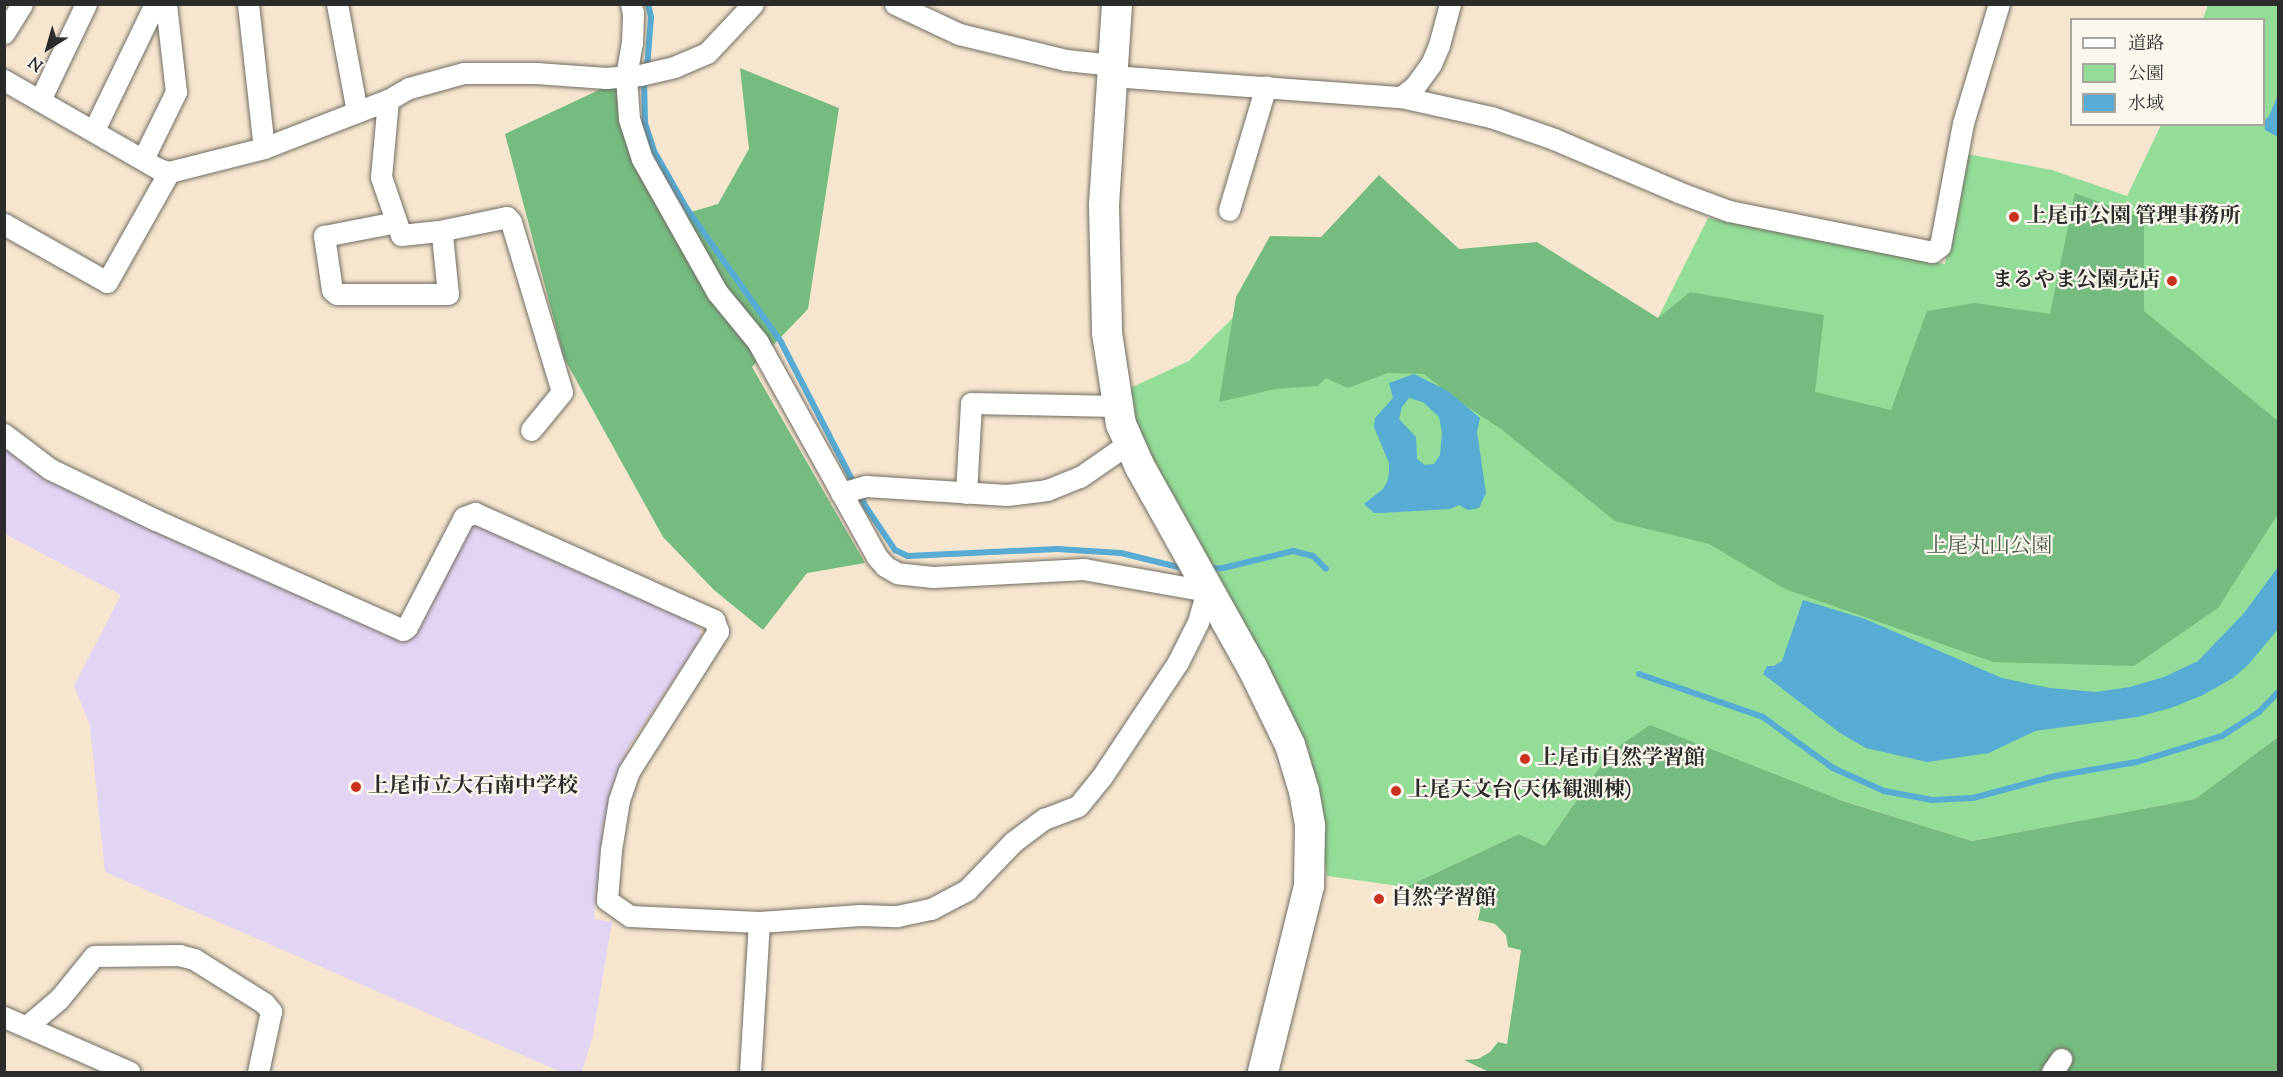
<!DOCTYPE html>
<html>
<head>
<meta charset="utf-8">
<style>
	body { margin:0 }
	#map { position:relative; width:2283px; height:1077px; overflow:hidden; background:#f6e6cf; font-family:"Sorts Mill Goudy","Noto Serif JP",serif }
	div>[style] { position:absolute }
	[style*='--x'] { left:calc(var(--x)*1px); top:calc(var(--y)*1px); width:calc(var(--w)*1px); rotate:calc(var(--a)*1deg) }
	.built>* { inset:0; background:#e2d4f3 }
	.green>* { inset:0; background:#93dd99 }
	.forest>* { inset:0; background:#76bc81 }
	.water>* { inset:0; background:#58abd3 }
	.stream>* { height:6px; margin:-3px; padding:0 3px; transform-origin:3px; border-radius:3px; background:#58abd3 }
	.roads { filter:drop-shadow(0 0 2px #726c64) drop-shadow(0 0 2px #726c64) }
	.street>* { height:21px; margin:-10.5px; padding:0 10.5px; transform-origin:10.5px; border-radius:10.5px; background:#fff }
	.secondary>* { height:30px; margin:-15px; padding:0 15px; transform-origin:15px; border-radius:15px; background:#fff }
	.dots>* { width:16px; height:16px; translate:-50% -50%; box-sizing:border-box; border:3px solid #fbf7ec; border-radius:50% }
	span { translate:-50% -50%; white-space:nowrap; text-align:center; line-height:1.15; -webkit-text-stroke:4.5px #fbf7ec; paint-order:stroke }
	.poi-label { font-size:21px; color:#2b2b2b; font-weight:700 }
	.left { translate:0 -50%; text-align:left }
	.right { translate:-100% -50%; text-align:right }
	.park-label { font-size:21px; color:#455846 }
	.frame { position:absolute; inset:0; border:6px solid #2b2b2b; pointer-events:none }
	.legend { position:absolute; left:2070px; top:18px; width:195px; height:108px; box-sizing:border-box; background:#fbf7ec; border:2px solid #a8a59f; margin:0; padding:8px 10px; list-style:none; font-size:18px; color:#2b2b2b }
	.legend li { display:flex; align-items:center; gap:12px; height:30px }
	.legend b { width:30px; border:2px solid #a8a59f }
	.north { position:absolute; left:18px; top:18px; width:60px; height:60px; -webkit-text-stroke:4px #fbf7ec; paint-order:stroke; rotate:217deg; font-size:16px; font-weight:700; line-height:24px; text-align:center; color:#2b2b2b }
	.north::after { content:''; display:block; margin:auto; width:21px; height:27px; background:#2b2b2b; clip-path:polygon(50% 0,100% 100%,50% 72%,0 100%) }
</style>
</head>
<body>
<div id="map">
	<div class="built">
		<i style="clip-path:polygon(4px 446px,145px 524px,407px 640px,466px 528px,480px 524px,698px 624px,702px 637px,628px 748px,603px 825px,594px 919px,612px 922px,593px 1035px,582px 1072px,561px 1072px,105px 872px,90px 726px,74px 686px,121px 595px,5px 534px)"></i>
	</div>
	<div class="green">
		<i style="clip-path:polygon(2208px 5px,2278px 5px,2278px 737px,2195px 799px,1972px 841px,1837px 799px,1610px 752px,1545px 846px,1519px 834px,1406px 887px,1327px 876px,1309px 750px,1232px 607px,1184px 525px,1136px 427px,1128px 389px,1189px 361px,1240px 311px,1658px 318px,1708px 218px,1945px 264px,1967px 154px,2052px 170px,2127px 196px,2161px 125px,2264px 124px,2264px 20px,2203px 19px)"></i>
	</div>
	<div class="forest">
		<i style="clip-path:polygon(740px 68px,839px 108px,808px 309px,752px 367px,865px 563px,807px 573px,763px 630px,714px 590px,663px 537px,564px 358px,505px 134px,616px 82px,664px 220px,718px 204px,749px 149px)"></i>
		<i style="clip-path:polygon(1379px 175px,1459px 249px,1537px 242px,1658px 318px,1690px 292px,1824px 315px,1815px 392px,1891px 410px,1927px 311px,1975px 303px,2050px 314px,2075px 193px,2144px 219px,2144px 311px,2278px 421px,2278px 514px,2218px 608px,2134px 666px,1993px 662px,1785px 589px,1709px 544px,1615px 521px,1501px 429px,1457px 400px,1424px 374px,1388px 373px,1348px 388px,1326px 378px,1318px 386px,1275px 389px,1219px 402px,1236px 297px,1270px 236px,1321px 237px)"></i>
		<i style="clip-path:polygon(1650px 725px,1843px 801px,1972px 841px,2195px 799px,2278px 737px,2278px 1072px,1489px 1072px,1464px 1060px,1478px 1059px,1490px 1052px,1498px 1042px,1507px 1044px,1521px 950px,1508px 947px,1506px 935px,1495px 924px,1478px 920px,1481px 906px,1406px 887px,1519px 834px,1545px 846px,1610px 752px)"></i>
	</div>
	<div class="water">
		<i style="clip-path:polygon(2278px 95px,2278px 136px,2276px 136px,2265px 130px,2264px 121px,2269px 116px)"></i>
		<i style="clip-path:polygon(evenodd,1414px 374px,1448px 391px,1480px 418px,1477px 432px,1486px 493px,1479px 508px,1468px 510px,1459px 505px,1450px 509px,1381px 513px,1374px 513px,1364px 504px,1383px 489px,1387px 482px,1389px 473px,1389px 463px,1374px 427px,1375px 418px,1393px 398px,1389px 383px,1414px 374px,1409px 398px,1423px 402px,1439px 417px,1442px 433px,1440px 455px,1434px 464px,1425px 465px,1417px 459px,1416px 437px,1399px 419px,1402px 407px,1409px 398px)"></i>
		<i style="clip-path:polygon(2278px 567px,2278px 629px,2248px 665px,2233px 678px,2203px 695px,2171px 708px,2137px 717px,2035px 731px,1989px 753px,1927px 762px,1866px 748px,1840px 733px,1763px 674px,1767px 666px,1774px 666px,1782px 661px,1803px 600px,1865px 619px,2002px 678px,2050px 688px,2096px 692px,2130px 687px,2164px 677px,2198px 661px,2244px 613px)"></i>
	</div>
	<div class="stream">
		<i style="--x:647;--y:69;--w:52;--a:-85.6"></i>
		<i style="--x:651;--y:17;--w:13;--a:-103"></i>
		<i style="--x:644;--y:79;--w:44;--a:88.7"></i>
		<i style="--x:645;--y:123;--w:29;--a:72"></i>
		<i style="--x:654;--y:151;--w:67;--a:60.4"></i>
		<i style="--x:687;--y:209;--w:163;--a:54.7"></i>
		<i style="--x:781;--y:342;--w:186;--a:62.7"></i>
		<i style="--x:866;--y:507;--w:52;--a:56"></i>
		<i style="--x:895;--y:550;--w:14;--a:25"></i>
		<i style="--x:908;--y:556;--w:149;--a:-2.7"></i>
		<i style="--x:1057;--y:549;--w:64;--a:3.6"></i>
		<i style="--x:1121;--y:553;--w:67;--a:13.8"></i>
		<i style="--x:1208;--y:569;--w:15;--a:-4"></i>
		<i style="--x:1223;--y:568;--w:72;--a:-13.7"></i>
		<i style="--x:1293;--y:551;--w:21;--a:14"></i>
		<i style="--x:1313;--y:556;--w:18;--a:45"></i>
		<i style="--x:1639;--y:674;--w:131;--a:19.1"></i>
		<i style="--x:1763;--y:717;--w:87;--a:36.1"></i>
		<i style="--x:1833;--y:768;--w:56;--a:24.3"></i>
		<i style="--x:1884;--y:791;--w:49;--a:10.6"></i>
		<i style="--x:1932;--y:800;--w:41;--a:-2.8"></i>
		<i style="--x:1973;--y:798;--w:85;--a:-15"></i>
		<i style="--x:2055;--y:776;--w:83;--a:-9.7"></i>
		<i style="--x:2137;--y:762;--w:89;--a:-17"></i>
		<i style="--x:2222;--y:736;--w:44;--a:-33"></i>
		<i style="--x:2259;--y:712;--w:28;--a:-46"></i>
	</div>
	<div class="roads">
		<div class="street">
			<i style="--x:248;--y:4;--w:145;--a:83.7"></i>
			<i style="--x:337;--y:4;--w:110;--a:79.5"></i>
			<i style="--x:895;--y:4;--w:71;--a:25.1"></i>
			<i style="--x:959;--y:34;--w:110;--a:13.7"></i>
			<i style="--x:1066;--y:60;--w:47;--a:6.1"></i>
			<i style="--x:4;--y:33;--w:34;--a:-58"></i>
			<i style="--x:1112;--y:76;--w:290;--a:4.2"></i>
			<i style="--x:1401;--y:97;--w:92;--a:12.5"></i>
			<i style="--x:1491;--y:117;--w:67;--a:19.2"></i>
			<i style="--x:1554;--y:139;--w:135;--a:23.1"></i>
			<i style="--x:1678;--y:192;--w:54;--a:20.4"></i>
			<i style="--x:1729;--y:211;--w:207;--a:11.4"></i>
			<i style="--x:1932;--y:252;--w:10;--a:-37"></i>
			<i style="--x:1940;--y:246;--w:125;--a:-79.4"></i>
			<i style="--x:1963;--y:123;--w:124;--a:-73.2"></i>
			<i style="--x:4;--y:80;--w:179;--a:29.9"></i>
			<i style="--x:159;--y:169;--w:10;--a:17"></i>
			<i style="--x:1401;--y:97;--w:18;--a:-38"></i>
			<i style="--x:1415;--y:86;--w:27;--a:-54"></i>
			<i style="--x:1431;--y:64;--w:21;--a:-67"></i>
			<i style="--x:1439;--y:45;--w:42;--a:-75"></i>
			<i style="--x:40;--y:100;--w:106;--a:-64.4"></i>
			<i style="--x:388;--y:100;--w:77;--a:95.2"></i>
			<i style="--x:381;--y:177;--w:61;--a:71"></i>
			<i style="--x:401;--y:235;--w:38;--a:-6"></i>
			<i style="--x:439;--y:231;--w:5;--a:53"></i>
			<i style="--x:442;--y:235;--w:59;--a:84.2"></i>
			<i style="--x:448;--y:294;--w:111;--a:180"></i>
			<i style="--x:337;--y:294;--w:6;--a:-141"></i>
			<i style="--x:332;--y:290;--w:55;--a:-98.4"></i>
			<i style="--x:324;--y:236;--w:73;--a:-11"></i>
			<i style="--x:94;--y:130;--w:140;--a:-64.2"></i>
			<i style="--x:143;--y:159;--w:75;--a:-63.8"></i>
			<i style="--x:176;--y:92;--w:89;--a:-96.5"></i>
			<i style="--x:1229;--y:210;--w:129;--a:-73.4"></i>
			<i style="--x:4;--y:224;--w:118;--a:29.4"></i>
			<i style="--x:107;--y:282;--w:126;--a:-60.6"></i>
			<i style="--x:169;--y:172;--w:98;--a:-14.2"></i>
			<i style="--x:264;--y:148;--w:133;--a:-21.2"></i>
			<i style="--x:388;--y:100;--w:24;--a:-30"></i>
			<i style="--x:409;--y:88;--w:57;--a:-15.3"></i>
			<i style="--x:464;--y:73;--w:72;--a:0"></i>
			<i style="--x:536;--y:73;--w:70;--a:4.1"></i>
			<i style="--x:606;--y:78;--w:34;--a:-5"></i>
			<i style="--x:640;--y:75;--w:35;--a:-13"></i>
			<i style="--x:674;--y:67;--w:36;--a:-23"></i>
			<i style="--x:707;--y:53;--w:67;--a:-46.8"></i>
			<i style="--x:439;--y:231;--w:69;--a:-11.6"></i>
			<i style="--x:507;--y:217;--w:6;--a:51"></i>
			<i style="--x:511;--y:222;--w:177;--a:73.3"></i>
			<i style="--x:562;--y:392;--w:49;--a:129.2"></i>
			<i style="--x:4;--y:434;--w:58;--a:37.3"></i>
			<i style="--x:50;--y:469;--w:118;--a:25.7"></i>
			<i style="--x:156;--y:520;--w:270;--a:24"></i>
			<i style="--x:403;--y:630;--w:5;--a:-37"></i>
			<i style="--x:407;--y:627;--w:124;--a:-62.6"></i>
			<i style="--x:464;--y:517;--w:12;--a:-20"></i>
			<i style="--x:475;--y:513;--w:262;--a:24.1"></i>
			<i style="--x:714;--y:620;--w:12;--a:70"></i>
			<i style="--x:718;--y:631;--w:166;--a:122.4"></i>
			<i style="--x:629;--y:771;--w:31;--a:109"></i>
			<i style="--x:619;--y:800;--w:51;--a:99.1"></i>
			<i style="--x:611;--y:850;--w:50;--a:94.6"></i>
			<i style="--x:607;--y:900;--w:28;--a:35"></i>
			<i style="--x:630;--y:916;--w:129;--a:2.7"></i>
			<i style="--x:759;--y:922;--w:102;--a:-3.9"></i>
			<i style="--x:861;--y:915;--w:36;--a:2"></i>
			<i style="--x:897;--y:916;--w:35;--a:-12"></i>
			<i style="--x:931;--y:909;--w:41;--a:-27.8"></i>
			<i style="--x:967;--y:890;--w:66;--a:-46.2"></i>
			<i style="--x:1013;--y:842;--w:39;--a:-37"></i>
			<i style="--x:1044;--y:819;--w:36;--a:-21"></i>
			<i style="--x:1078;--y:806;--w:36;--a:-51"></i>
			<i style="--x:1101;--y:778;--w:139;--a:-56.4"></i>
			<i style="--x:1178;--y:662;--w:45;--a:-63.4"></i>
			<i style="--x:1198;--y:622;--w:32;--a:-74"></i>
			<i style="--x:1207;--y:591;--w:125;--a:-169.9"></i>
			<i style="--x:1084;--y:569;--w:151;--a:177"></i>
			<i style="--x:933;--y:577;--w:36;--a:-174"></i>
			<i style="--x:897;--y:573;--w:14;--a:-150"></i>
			<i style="--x:885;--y:566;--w:12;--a:-132"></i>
			<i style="--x:877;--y:557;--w:246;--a:-119"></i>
			<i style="--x:758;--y:342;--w:65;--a:-129.4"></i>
			<i style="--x:717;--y:292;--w:153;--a:-119.4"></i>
			<i style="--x:642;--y:159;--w:42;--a:-108"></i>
			<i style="--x:629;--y:119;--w:43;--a:-94"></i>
			<i style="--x:626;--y:76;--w:34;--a:-80"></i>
			<i style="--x:632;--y:43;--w:30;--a:-88"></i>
			<i style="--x:633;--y:13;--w:9;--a:-103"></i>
			<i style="--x:841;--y:493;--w:26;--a:-16"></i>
			<i style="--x:866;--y:486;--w:141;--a:3.7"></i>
			<i style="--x:1007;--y:495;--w:40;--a:-7.1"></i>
			<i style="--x:1047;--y:490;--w:35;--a:-22"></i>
			<i style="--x:1080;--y:477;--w:60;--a:-34.8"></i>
			<i style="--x:966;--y:493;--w:90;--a:-86.8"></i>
			<i style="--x:971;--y:403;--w:146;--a:1.2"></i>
			<i style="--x:4;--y:1017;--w:137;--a:23.6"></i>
			<i style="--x:27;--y:1026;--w:42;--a:-40.2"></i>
			<i style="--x:59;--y:999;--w:55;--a:-50.9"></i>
			<i style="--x:94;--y:956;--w:85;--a:-0.7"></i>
			<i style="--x:179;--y:955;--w:16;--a:15"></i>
			<i style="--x:194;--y:959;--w:83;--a:32.2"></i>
			<i style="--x:264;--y:1003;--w:11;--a:49"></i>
			<i style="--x:271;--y:1011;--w:62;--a:102"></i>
			<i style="--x:750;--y:1072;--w:150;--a:-86.6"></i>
			<i style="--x:2052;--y:1072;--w:16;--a:-55"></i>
		</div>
		<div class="secondary">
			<i style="--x:1117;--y:4;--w:202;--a:93.7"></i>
			<i style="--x:1104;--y:206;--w:127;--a:88.6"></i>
			<i style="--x:1107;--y:333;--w:92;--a:81.3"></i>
			<i style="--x:1121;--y:424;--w:47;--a:66.2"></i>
			<i style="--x:1140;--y:467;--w:229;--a:60.8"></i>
			<i style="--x:1252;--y:667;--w:87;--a:64"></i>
			<i style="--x:1290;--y:745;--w:48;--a:73.1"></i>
			<i style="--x:1304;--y:791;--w:36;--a:80"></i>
			<i style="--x:1310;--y:826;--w:60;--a:91"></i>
			<i style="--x:1309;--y:886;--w:192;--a:103.9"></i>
		</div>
	</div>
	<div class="dots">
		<i style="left:2014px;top:217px;background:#c8321e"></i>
		<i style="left:2172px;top:281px;background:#c8321e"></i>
		<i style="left:1525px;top:759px;background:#c8321e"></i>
		<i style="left:356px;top:787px;background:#c8321e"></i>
		<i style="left:1396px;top:791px;background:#c8321e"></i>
		<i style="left:1379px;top:899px;background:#c8321e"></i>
	</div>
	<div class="poi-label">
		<span class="left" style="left:2026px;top:217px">上尾市公園 管理事務所</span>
		<span class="right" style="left:2160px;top:281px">まるやま公園売店</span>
		<span class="left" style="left:1537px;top:759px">上尾市自然学習館</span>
		<span class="left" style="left:368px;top:787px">上尾市立大石南中学校</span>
		<span class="left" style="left:1408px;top:791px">上尾天文台(天体観測棟)</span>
		<span class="left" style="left:1391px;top:899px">自然学習館</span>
	</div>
	<div class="park-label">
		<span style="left:1989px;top:547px">上尾丸山公園</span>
	</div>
	<div class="frame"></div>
	<ul class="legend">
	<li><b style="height:8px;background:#fff"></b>道路</li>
	<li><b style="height:16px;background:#93dd99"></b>公園</li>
	<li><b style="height:16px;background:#58abd3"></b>水域</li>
	</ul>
	<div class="north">N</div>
</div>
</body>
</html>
